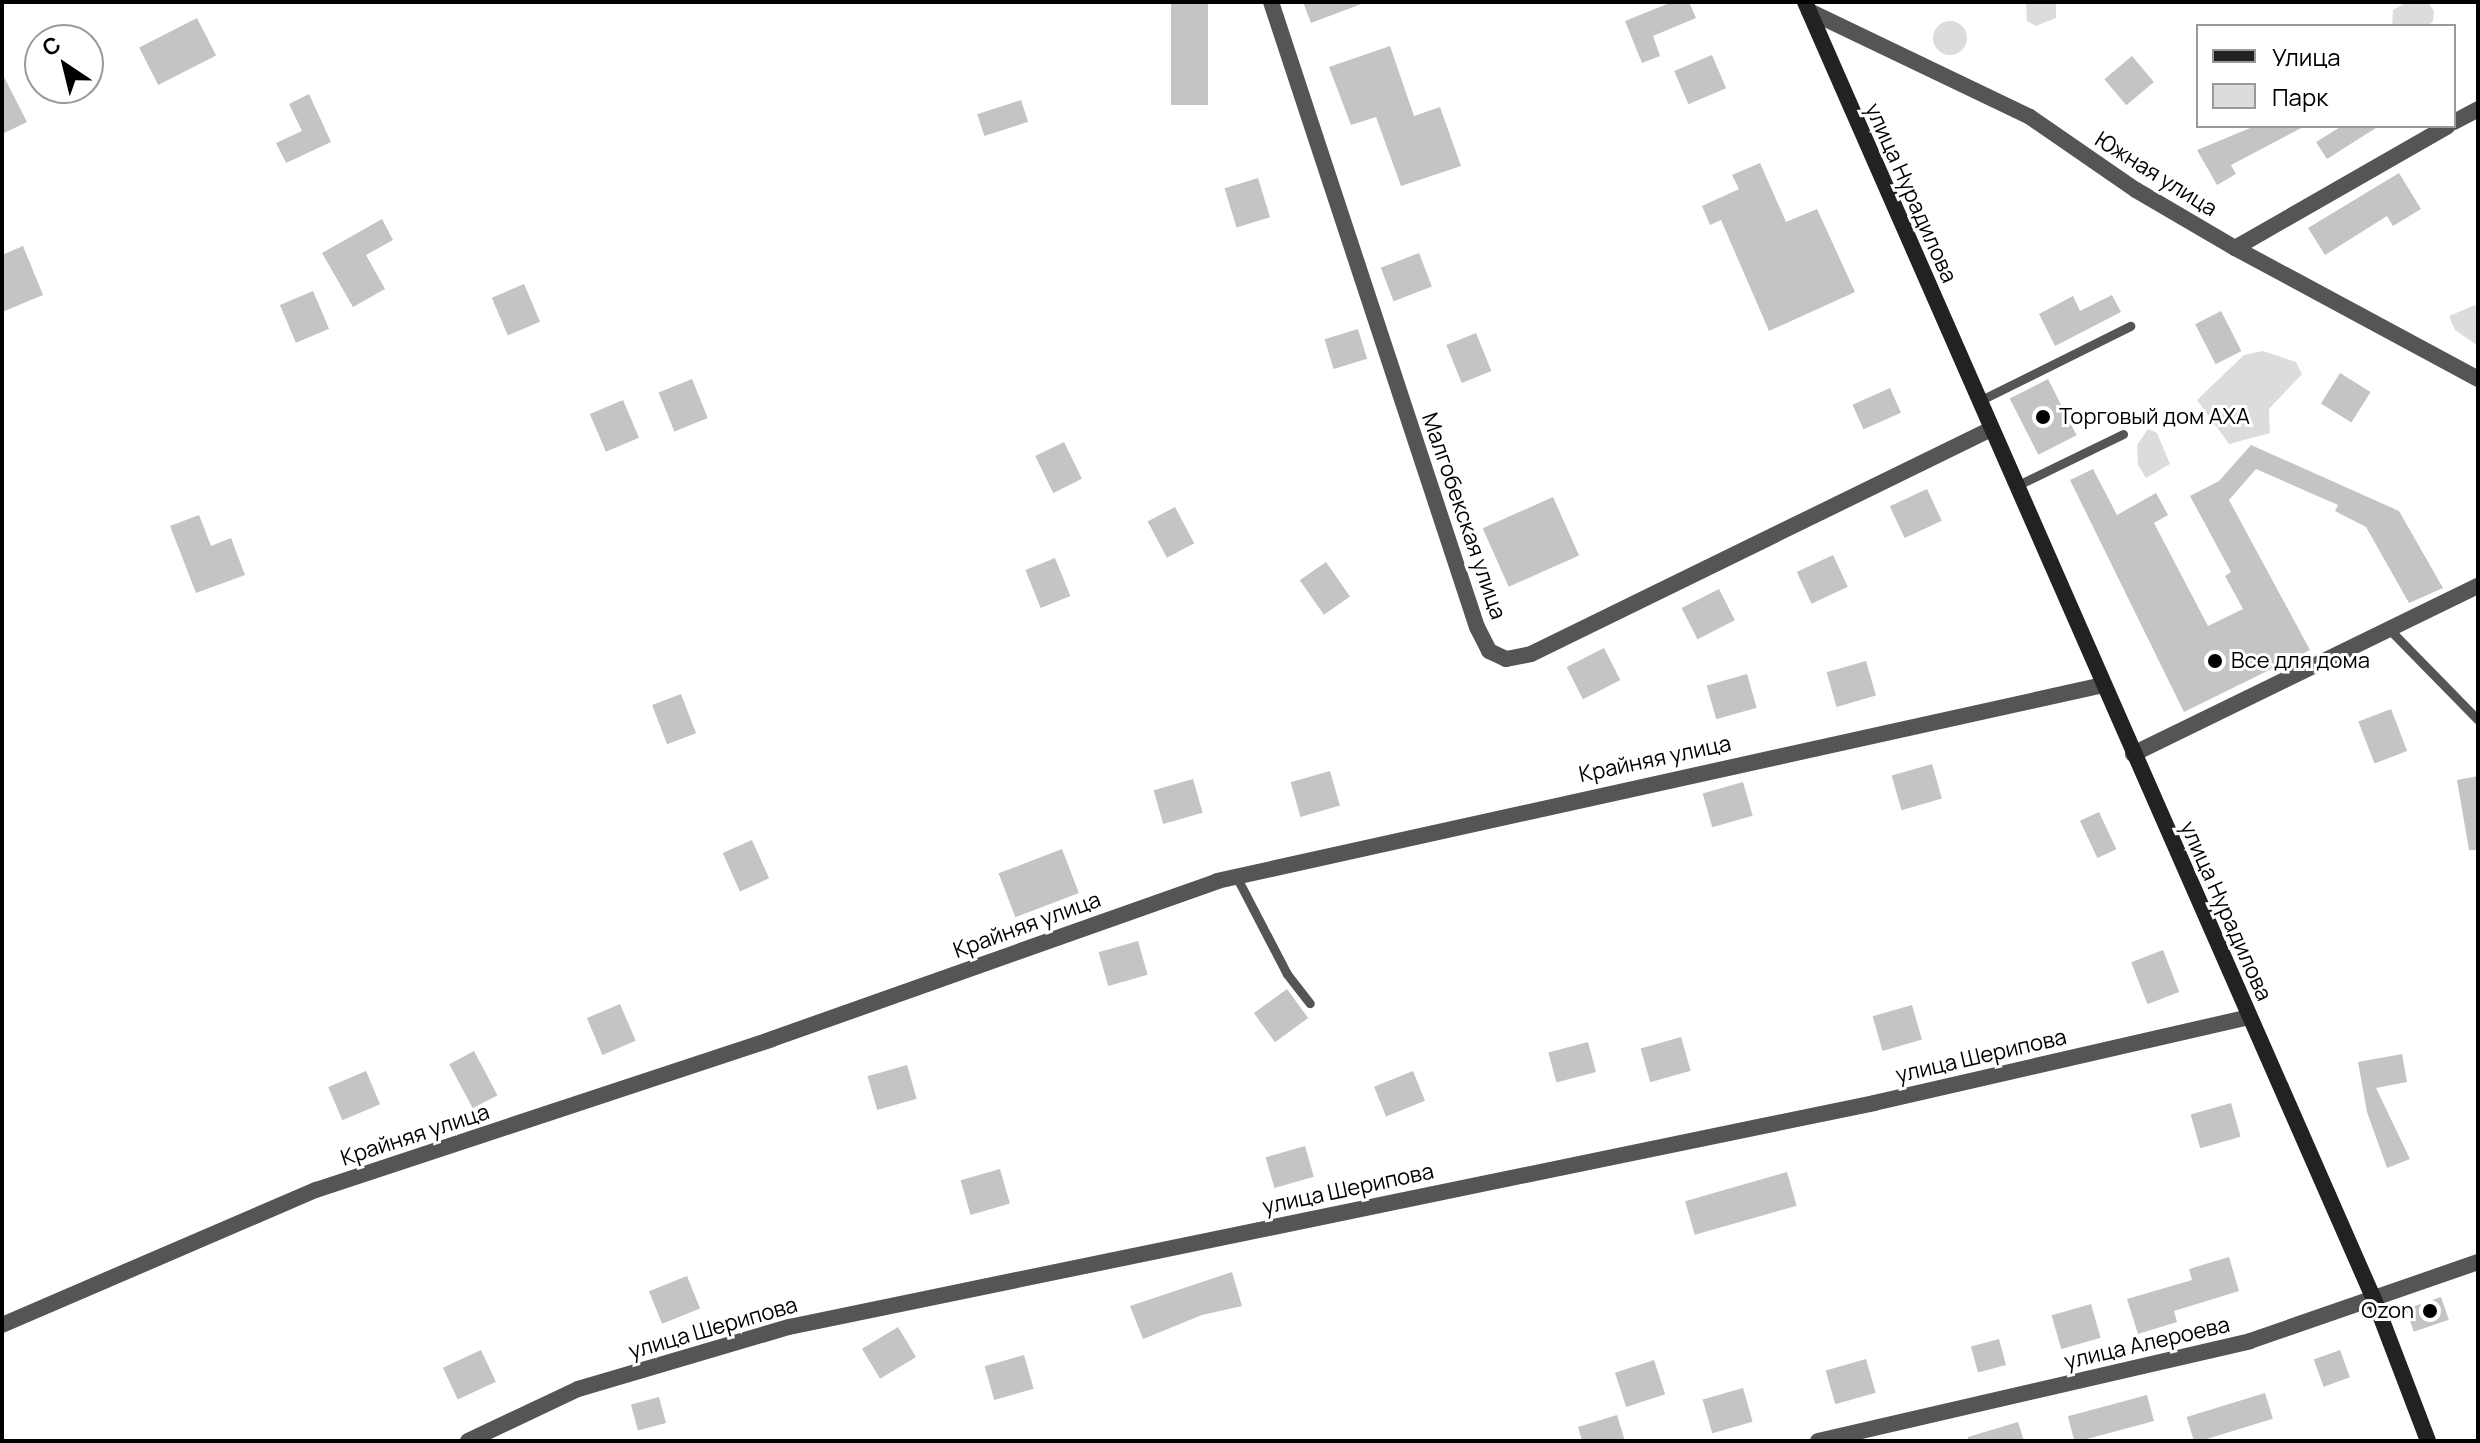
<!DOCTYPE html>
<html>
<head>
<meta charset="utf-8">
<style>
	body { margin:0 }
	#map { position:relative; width:2480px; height:1443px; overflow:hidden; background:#fff; font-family:Manrope,sans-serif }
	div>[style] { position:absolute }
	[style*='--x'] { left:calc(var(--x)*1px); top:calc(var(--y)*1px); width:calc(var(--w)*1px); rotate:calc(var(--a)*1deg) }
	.green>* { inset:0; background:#dcdcdc }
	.round { border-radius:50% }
	.building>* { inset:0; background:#c4c4c4; transform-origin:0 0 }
	.lane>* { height:9px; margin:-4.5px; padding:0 4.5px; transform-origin:4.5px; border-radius:4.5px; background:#555 }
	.street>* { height:16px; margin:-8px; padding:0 8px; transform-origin:8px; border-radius:8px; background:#555 }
	.secondary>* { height:16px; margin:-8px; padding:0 8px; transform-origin:8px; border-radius:8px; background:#222 }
	.dots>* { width:22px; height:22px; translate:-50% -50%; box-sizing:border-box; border:4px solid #fff; border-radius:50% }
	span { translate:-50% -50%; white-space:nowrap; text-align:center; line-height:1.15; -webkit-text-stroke:6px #fff; paint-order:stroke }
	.street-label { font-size:22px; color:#000 }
	.poi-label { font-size:22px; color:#000 }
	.left { translate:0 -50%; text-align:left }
	.right { translate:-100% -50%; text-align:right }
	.frame { position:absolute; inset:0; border:4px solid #000; pointer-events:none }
	.legend { position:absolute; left:2196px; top:24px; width:260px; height:104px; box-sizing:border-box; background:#fff; border:2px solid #999; margin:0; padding:10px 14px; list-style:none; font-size:24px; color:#000 }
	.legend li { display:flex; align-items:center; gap:16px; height:40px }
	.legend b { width:40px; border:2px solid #999 }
	.north { position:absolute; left:24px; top:24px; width:80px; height:80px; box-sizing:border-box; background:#fff; border:2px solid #999; border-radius:50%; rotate:325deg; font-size:22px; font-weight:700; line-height:32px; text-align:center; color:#000 }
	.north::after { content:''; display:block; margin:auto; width:28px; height:36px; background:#000; clip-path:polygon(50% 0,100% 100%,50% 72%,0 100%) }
</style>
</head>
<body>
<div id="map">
	<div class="green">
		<i style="clip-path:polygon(2026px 2px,2056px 2px,2056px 18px,2036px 26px,2027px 21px)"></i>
		<i style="clip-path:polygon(2407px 2px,2428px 2px,2434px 11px,2433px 21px,2428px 26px,2392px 26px,2393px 10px)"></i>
		<i class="round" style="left:1933px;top:21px;width:34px;height:34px"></i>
		<i style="clip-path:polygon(2475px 305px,2478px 309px,2478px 346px,2455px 330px,2449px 316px)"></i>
		<i style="clip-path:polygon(2263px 351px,2296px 362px,2302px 374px,2269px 409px,2270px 433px,2229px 444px,2197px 400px,2244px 355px)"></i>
		<i style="clip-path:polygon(2148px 429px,2157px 433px,2170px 464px,2146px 478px,2138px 465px,2137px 445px)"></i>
	</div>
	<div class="building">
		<i style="left:1171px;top:2px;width:37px;height:103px"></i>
		<i style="clip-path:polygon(1303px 2px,1363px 2px,1364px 3px,1311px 23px)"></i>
		<i style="clip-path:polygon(1672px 2px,1689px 2px,1696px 18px,1653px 36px,1660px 56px,1642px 63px,1625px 21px)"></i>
		<i style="left:197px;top:18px;width:42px;height:65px;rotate:63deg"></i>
		<i style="clip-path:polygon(1390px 46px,1414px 116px,1440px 107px,1461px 166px,1401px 186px,1376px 117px,1351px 125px,1329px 67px)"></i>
		<i style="left:1712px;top:55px;width:36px;height:41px;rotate:67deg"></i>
		<i style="left:2132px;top:56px;width:34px;height:36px;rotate:50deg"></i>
		<i style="clip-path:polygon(2px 73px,27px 122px,2px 134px)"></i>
		<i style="clip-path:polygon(309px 94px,331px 142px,286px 163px,276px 143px,302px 131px,289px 104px)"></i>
		<i style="left:1021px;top:100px;width:23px;height:46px;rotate:72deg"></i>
		<i style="clip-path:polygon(2255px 126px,2305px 126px,2231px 165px,2236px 174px,2217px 185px,2197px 150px)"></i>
		<i style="clip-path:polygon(2342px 126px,2379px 126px,2327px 159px,2316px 142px)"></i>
		<i style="clip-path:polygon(1760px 163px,1786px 222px,1817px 209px,1855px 292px,1769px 331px,1721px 220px,1710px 225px,1702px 206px,1739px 189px,1732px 175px)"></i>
		<i style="clip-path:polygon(2399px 173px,2421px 209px,2393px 226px,2387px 216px,2325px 255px,2308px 228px)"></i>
		<i style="left:1258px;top:178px;width:41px;height:35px;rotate:73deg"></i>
		<i style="clip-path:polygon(382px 219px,393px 240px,366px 255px,385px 289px,353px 307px,322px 253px)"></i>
		<i style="clip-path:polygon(23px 246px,43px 295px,2px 312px,2px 255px)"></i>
		<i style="left:1419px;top:253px;width:36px;height:41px;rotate:69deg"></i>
		<i style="left:524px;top:284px;width:41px;height:35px;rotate:67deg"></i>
		<i style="left:313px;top:291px;width:41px;height:36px;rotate:67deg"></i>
		<i style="clip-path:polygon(2112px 295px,2121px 312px,2055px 346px,2039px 314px,2073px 296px,2080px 311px)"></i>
		<i style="left:2221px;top:311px;width:45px;height:29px;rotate:63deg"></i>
		<i style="left:1358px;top:329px;width:31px;height:35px;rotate:73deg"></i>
		<i style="left:1476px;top:333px;width:41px;height:32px;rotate:68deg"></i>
		<i style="left:2340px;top:373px;width:36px;height:36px;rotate:32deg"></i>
		<i style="left:692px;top:379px;width:42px;height:36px;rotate:68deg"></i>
		<i style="left:2048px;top:379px;width:63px;height:43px;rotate:63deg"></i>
		<i style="left:1890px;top:388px;width:27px;height:41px;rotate:66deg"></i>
		<i style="left:623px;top:400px;width:41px;height:36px;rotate:67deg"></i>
		<i style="left:1064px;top:442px;width:41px;height:32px;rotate:64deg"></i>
		<i style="clip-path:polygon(2251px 445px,2399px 511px,2443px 588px,2409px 603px,2366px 527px,2335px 511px,2338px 505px,2256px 469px,2229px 500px,2310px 650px,2184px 712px,2070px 480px,2093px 469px,2117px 515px,2156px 493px,2168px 515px,2154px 523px,2208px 626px,2243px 609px,2225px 576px,2231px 572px,2190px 496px,2219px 481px)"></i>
		<i style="left:1927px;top:489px;width:35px;height:41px;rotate:65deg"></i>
		<i style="left:1553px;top:497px;width:64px;height:77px;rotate:66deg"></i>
		<i style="left:1175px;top:507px;width:41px;height:31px;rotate:62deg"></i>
		<i style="clip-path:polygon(199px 515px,211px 546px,231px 538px,245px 575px,196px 593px,170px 526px)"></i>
		<i style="left:1833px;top:555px;width:35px;height:40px;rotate:65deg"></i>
		<i style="left:1055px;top:558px;width:41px;height:32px;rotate:68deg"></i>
		<i style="left:1326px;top:562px;width:42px;height:32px;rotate:55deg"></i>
		<i style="left:1719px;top:589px;width:35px;height:42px;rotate:63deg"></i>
		<i style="left:1604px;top:648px;width:36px;height:42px;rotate:63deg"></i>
		<i style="left:1866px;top:661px;width:36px;height:41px;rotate:74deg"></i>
		<i style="left:1747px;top:674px;width:35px;height:42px;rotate:74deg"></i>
		<i style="left:681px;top:694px;width:42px;height:31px;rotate:69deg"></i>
		<i style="left:2391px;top:709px;width:45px;height:35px;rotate:69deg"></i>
		<i style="left:1932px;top:764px;width:36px;height:42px;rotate:74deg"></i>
		<i style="left:1330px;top:771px;width:36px;height:41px;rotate:74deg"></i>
		<i style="clip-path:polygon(2478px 776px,2478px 850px,2469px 850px,2457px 780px)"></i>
		<i style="left:1193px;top:779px;width:35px;height:41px;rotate:74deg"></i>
		<i style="left:1743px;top:782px;width:35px;height:42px;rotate:74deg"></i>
		<i style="left:2099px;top:812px;width:41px;height:21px;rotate:65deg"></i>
		<i style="left:752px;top:840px;width:42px;height:32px;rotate:66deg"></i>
		<i style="left:1062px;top:849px;width:47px;height:68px;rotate:69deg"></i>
		<i style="left:1138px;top:941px;width:35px;height:41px;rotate:74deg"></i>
		<i style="left:2163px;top:950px;width:45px;height:34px;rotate:69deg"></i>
		<i style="left:1287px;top:989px;width:36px;height:41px;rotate:54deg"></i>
		<i style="left:620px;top:1004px;width:40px;height:36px;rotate:67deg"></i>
		<i style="left:1912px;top:1005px;width:36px;height:41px;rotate:74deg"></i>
		<i style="left:1681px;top:1037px;width:35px;height:42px;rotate:74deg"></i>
		<i style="left:1588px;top:1042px;width:31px;height:41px;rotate:75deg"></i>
		<i style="left:474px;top:1051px;width:50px;height:28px;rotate:62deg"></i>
		<i style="clip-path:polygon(2402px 1054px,2407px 1082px,2376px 1088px,2410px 1159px,2387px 1168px,2367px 1112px,2358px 1062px)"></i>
		<i style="left:907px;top:1065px;width:35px;height:41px;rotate:74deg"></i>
		<i style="left:366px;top:1071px;width:36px;height:41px;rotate:67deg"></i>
		<i style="left:1413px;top:1071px;width:32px;height:42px;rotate:68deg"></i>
		<i style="left:2231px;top:1103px;width:35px;height:42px;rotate:74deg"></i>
		<i style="left:1305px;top:1146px;width:32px;height:41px;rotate:74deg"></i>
		<i style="left:1000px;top:1169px;width:36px;height:41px;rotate:74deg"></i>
		<i style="left:1787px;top:1172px;width:35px;height:106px;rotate:74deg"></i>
		<i style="clip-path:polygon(2229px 1257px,2239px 1291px,2174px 1311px,2177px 1322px,2138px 1334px,2127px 1299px,2192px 1280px,2189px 1269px)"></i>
		<i style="clip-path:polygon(1232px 1272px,1242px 1306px,1202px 1315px,1143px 1339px,1130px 1306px)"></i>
		<i style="left:687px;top:1276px;width:35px;height:41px;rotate:68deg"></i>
		<i style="left:2441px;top:1297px;width:24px;height:37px;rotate:71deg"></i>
		<i style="left:2091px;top:1304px;width:35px;height:41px;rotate:74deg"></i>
		<i style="left:898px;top:1327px;width:35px;height:42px;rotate:59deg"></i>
		<i style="left:1999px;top:1339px;width:27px;height:29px;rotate:75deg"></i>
		<i style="left:481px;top:1350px;width:35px;height:42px;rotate:65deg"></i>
		<i style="left:2340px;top:1350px;width:29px;height:28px;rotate:70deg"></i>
		<i style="left:1024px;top:1355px;width:35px;height:41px;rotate:74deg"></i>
		<i style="left:1866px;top:1359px;width:35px;height:42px;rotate:74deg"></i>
		<i style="left:1654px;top:1360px;width:36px;height:41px;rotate:72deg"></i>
		<i style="left:1743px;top:1388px;width:35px;height:42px;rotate:74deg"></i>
		<i style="left:2265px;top:1393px;width:27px;height:82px;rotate:73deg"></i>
		<i style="left:2147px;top:1395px;width:27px;height:82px;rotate:75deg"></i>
		<i style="left:659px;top:1397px;width:27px;height:29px;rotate:75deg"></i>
		<i style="clip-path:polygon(1617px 1415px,1625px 1441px,1582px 1441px,1578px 1427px)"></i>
		<i style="clip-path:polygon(2018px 1422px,2024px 1441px,1968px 1441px,1968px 1437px)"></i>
	</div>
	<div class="lane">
		<i style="--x:1979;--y:401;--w:169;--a:-26.4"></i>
		<i style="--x:2016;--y:486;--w:119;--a:-25.9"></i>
		<i style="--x:2387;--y:627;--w:130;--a:45.6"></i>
		<i style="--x:1236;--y:876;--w:110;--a:62.5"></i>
		<i style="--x:1287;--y:974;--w:37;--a:52"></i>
	</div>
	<div class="street">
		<i style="--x:1271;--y:2;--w:658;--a:71.76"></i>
		<i style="--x:1477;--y:627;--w:27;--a:63"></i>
		<i style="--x:1489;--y:651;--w:19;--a:25"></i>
		<i style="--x:1506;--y:659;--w:25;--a:-11"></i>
		<i style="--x:1531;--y:654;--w:512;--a:-26.06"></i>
		<i style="--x:1809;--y:11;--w:245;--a:25.6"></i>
		<i style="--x:2030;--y:117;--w:129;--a:34.6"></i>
		<i style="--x:2136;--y:190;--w:115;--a:30.4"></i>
		<i style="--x:2235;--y:248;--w:276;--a:28.3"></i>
		<i style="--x:2454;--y:122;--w:27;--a:-28"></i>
		<i style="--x:2235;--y:248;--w:245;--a:-29.8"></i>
		<i style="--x:2133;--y:754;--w:384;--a:-26"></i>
		<i style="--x:2;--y:1325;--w:342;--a:-23.3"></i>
		<i style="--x:316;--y:1190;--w:480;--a:-18.3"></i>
		<i style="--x:772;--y:1039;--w:472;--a:-19.5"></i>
		<i style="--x:1217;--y:881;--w:907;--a:-12.47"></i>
		<i style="--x:468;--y:1441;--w:122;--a:-25.3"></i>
		<i style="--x:578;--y:1389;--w:220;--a:-16.4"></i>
		<i style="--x:789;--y:1327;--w:1108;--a:-11.66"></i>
		<i style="--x:1874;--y:1103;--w:384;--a:-12.9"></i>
		<i style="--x:1818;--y:1441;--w:443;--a:-13"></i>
		<i style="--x:2250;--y:1341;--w:241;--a:-19.1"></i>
	</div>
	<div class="secondary">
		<i style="--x:1805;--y:2;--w:1419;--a:66.32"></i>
		<i style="--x:2375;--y:1302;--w:149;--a:69.1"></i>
	</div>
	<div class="dots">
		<i style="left:2043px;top:417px;background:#000"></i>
		<i style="left:2215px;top:661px;background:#000"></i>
		<i style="left:2430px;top:1311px;background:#000"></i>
	</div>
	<div class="street-label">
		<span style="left:2156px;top:174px;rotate:32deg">Южная улица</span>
		<span style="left:1911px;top:193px;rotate:66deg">улица Нурадилова</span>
		<span style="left:1464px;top:516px;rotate:71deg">Малгобекская улица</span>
		<span style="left:1655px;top:759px;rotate:-12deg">Крайняя улица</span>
		<span style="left:2226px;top:911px;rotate:66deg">улица Нурадилова</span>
		<span style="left:1027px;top:925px;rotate:-20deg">Крайняя улица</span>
		<span style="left:1981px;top:1056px;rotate:-13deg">улица Шерипова</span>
		<span style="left:415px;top:1135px;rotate:-18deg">Крайняя улица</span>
		<span style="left:1348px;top:1189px;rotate:-12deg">улица Шерипова</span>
		<span style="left:713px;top:1328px;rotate:-16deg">улица Шерипова</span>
		<span style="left:2147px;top:1343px;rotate:-13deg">улица Алероева</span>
	</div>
	<div class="poi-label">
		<span class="left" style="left:2059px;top:417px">Торговый дом АХА</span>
		<span class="left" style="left:2231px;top:661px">Все для дома</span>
		<span class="right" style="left:2414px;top:1311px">Ozon</span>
	</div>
	<div class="frame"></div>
	<ul class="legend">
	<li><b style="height:10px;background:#222"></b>Улица</li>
	<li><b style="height:22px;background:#dcdcdc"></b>Парк</li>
	</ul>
	<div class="north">С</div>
</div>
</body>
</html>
